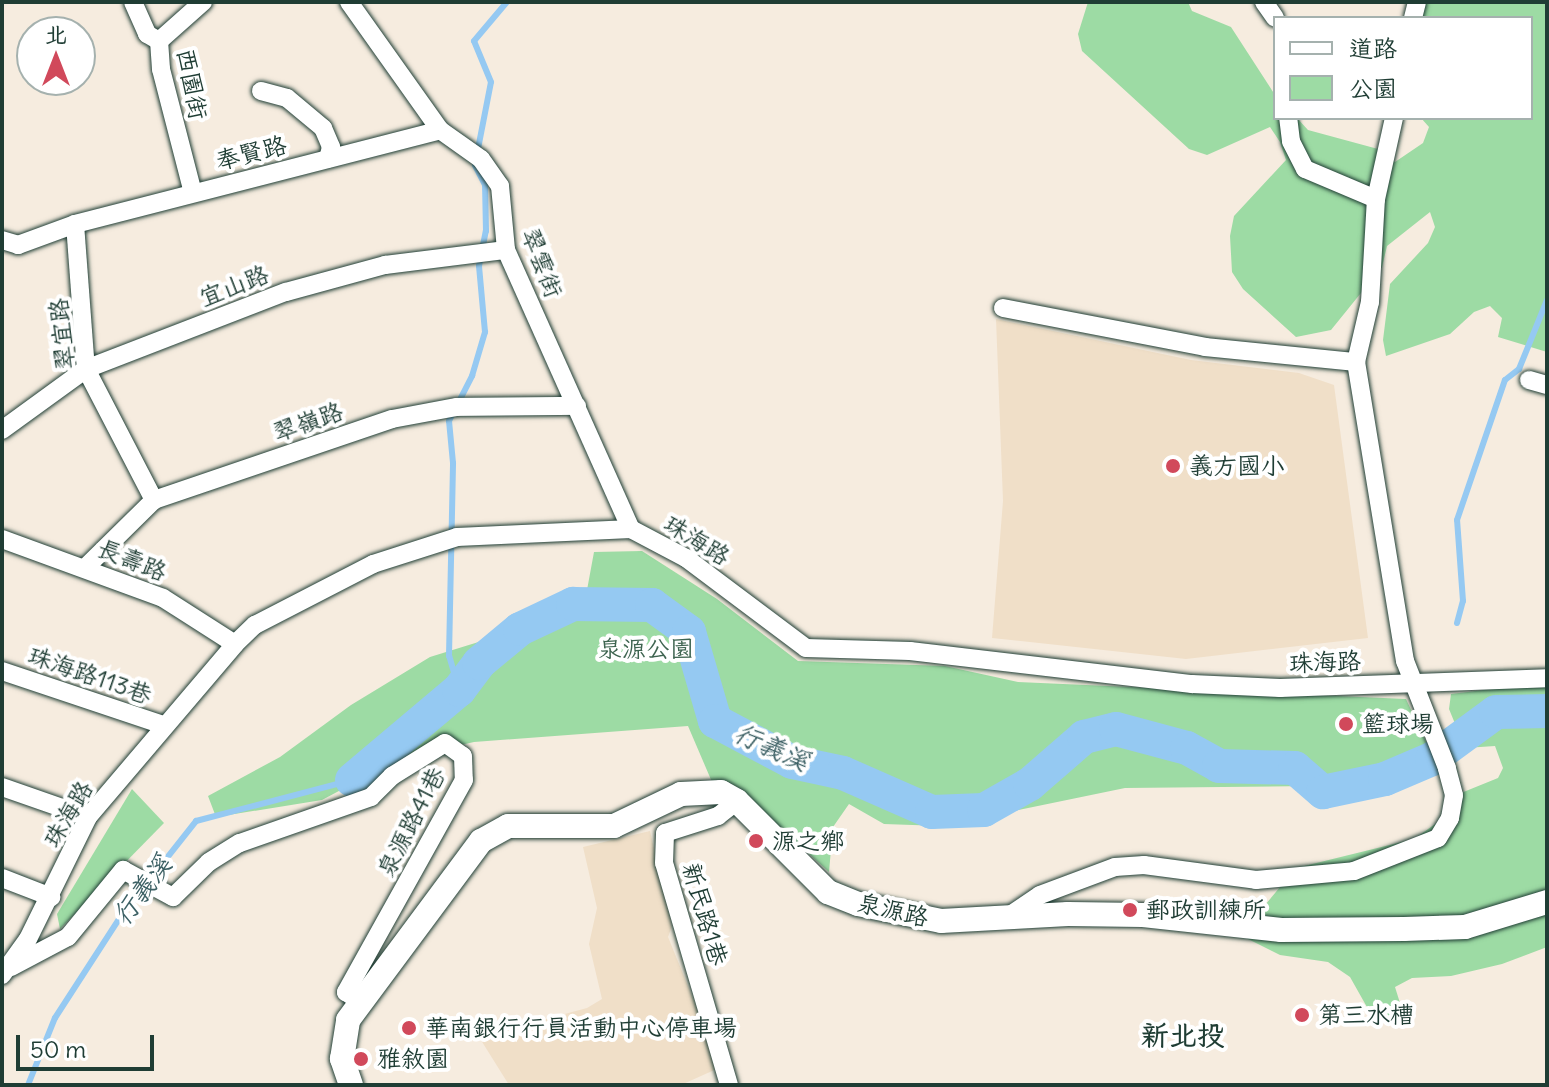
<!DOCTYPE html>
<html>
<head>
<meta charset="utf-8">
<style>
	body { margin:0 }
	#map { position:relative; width:1549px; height:1087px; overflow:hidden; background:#f6ecdf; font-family:Delius,"LXGW WenKai TC",sans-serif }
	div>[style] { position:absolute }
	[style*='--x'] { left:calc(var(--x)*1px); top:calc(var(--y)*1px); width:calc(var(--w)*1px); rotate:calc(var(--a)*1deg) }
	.built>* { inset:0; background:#f0dfc8 }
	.green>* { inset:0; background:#9ddba4 }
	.stream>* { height:6px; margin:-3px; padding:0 3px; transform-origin:3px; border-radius:3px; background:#95c9f2 }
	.river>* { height:34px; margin:-17px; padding:0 17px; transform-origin:17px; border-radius:17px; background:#95c9f2 }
	.roads { filter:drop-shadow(0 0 2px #1f3d34) drop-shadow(0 0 2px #1f3d34) }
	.street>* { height:18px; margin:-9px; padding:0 9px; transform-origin:9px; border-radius:9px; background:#fff }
	.secondary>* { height:24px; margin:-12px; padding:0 12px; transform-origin:12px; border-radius:12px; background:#fff }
	.dots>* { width:22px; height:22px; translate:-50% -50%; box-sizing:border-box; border:4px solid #fff; border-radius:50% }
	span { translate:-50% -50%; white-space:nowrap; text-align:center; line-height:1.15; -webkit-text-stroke:8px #fff; paint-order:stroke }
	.street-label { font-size:24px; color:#1f3d34 }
	.poi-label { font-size:24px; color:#1f3d34 }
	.left { translate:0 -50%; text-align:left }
	.park-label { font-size:24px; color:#3e6450 }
	.water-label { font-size:26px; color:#3c6064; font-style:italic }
	.quarter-label { font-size:28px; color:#1f3d34; font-weight:700 }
	.frame { position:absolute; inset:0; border:4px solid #1f3d34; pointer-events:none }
	.legend { position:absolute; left:1273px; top:16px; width:260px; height:104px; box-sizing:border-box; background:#fff; border:2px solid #a5b1ae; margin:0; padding:10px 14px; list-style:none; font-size:24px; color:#1f3d34 }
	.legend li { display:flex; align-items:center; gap:16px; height:40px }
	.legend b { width:40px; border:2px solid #a5b1ae }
	.north { position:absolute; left:16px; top:16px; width:80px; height:80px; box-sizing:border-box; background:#fff; border:2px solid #a5b1ae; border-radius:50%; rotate:0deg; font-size:22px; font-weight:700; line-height:32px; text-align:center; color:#1f3d34 }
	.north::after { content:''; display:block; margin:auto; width:28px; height:36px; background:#d1495b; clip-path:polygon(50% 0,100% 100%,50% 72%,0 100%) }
	.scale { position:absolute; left:16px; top:1035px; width:138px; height:36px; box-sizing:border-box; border:4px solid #1f3d34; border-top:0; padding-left:10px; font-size:24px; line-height:28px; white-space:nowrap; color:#1f3d34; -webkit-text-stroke:6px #fff; paint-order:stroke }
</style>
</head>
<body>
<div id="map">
	<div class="built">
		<i style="clip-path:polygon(996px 319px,1191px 360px,1299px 373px,1334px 385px,1368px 638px,1186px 659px,992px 638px,1003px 501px)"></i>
		<i style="clip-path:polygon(650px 831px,672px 926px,668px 937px,721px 1067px,681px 1085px,509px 1085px,479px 1037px,587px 1008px,602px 999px,589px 944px,597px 908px,583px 847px)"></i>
	</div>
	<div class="green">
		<i style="clip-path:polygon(1088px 2px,1188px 2px,1192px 11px,1231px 27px,1275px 95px,1275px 118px,1297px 118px,1308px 130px,1378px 149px,1395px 162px,1423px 143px,1429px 127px,1421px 118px,1531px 118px,1531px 18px,1404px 18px,1411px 2px,1547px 2px,1547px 352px,1498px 337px,1502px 318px,1490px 306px,1474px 312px,1450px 334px,1386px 356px,1383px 340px,1390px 284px,1428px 243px,1435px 227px,1430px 212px,1387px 246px,1382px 267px,1331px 330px,1296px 337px,1243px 289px,1232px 272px,1230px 236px,1234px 216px,1286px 160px,1280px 142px,1270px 127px,1207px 155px,1189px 149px,1082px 51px,1078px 34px)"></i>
		<i style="clip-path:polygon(642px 551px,717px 599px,798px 661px,945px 666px,1018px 682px,1406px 699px,1438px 767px,1343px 796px,1308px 786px,1125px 788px,941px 826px,884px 824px,849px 804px,833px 827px,829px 872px,736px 788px,712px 782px,688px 726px,474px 742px,399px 759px,322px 800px,216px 817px,208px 796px,280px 757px,351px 705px,430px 657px,533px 625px,587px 590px,594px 552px)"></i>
		<i style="clip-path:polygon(1547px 682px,1547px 947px,1502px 964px,1451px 976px,1412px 978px,1395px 987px,1405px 1019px,1399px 1022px,1372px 1016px,1350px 977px,1328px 962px,1280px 955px,1248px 939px,1222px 918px,1220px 900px,1265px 905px,1296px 868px,1414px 839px,1455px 810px,1461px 793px,1498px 778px,1503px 768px,1495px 746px,1465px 748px,1449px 709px,1451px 694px)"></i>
		<i style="clip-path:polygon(132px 789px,164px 823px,60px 929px,57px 914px)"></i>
	</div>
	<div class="stream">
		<i style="--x:477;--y:154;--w:73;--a:-79"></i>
		<i style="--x:491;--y:82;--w:44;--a:-112.5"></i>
		<i style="--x:474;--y:41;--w:51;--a:-49.8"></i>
		<i style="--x:1457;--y:623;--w:23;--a:-75"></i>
		<i style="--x:1463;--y:601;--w:81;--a:-94.2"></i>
		<i style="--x:1457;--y:520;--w:148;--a:-71.1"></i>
		<i style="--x:1505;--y:380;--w:18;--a:-38"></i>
		<i style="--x:1519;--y:369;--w:74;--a:-67.9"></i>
		<i style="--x:459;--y:690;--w:35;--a:-106"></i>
		<i style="--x:449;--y:656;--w:193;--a:-88.8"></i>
		<i style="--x:453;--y:463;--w:42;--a:-95.4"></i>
		<i style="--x:449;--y:421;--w:51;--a:-62.9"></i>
		<i style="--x:472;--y:376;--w:46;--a:-73.5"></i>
		<i style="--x:485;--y:332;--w:66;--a:-95.2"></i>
		<i style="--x:479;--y:266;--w:36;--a:-79"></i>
		<i style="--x:486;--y:231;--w:46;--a:-91.2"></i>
		<i style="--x:485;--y:185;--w:22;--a:-117"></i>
		<i style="--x:1430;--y:747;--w:12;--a:81"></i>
		<i style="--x:28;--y:1085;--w:72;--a:-68.1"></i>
		<i style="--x:55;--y:1018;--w:121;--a:-57.1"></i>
		<i style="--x:121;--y:916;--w:121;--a:-51.7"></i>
		<i style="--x:196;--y:821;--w:161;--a:-14.7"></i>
	</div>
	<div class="river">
		<i style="--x:352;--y:780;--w:140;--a:-40.1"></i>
		<i style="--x:459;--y:690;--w:34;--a:-53"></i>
		<i style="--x:479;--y:663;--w:53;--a:-39.7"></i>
		<i style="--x:520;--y:629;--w:59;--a:-25.3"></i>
		<i style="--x:573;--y:604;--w:79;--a:0.7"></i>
		<i style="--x:652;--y:605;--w:46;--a:36.1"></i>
		<i style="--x:689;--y:632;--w:93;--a:73.7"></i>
		<i style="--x:715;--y:721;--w:87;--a:28"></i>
		<i style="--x:792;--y:762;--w:52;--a:12.2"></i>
		<i style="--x:843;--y:773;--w:97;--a:23.7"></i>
		<i style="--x:932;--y:812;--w:52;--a:-2.2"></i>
		<i style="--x:984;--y:810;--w:53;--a:-29.5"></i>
		<i style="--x:1030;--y:784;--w:72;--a:-41"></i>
		<i style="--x:1084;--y:737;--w:33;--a:-14"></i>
		<i style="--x:1116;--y:729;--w:73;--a:15"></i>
		<i style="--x:1187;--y:748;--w:37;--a:29"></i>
		<i style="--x:1219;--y:766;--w:76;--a:1.5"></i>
		<i style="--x:1295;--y:768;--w:37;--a:41"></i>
		<i style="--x:1323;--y:792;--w:63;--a:-11.8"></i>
		<i style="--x:1385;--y:779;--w:51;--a:-23.1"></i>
		<i style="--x:1432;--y:759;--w:79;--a:-36.3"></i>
		<i style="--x:1496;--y:712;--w:51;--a:-1.1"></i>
	</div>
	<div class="roads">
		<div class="street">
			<i style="--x:133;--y:2;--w:35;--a:66"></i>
			<i style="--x:147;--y:34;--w:14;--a:30"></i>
			<i style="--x:349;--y:2;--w:157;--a:54.6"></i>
			<i style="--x:440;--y:130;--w:50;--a:35.3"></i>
			<i style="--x:481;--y:159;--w:33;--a:55"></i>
			<i style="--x:500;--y:186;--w:64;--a:84.6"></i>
			<i style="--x:506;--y:250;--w:306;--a:65.9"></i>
			<i style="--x:1264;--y:2;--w:19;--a:55"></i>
			<i style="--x:1413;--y:18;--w:16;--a:-76"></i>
			<i style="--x:261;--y:91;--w:27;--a:15"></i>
			<i style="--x:287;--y:98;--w:47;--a:39.8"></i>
			<i style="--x:323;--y:128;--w:21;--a:67"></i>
			<i style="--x:331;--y:147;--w:12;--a:104"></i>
			<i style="--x:193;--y:193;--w:128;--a:-104.5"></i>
			<i style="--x:161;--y:69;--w:28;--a:-94"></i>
			<i style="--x:159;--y:41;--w:59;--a:-41.6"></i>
			<i style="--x:1376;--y:199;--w:83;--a:-77.5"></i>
			<i style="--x:75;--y:224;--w:145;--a:85.7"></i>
			<i style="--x:86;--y:369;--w:148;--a:62.6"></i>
			<i style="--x:2;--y:240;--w:17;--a:17"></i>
			<i style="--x:18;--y:245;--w:61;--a:-20.2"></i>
			<i style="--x:75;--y:224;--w:377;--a:-14.4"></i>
			<i style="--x:1003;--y:308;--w:206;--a:10.9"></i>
			<i style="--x:1205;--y:347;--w:152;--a:5.7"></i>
			<i style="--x:1529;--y:380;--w:19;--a:16"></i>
			<i style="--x:2;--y:430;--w:104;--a:-36"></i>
			<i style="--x:86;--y:369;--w:214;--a:-21.1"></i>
			<i style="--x:286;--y:292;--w:103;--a:-15.3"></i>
			<i style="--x:385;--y:265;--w:122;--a:-7.1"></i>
			<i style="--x:2;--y:539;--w:171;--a:20.1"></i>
			<i style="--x:163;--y:598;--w:85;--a:32.6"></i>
			<i style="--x:86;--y:567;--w:95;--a:-44.6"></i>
			<i style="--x:154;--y:500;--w:251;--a:-18.8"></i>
			<i style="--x:392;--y:419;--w:66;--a:-10.5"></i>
			<i style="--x:457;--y:407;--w:120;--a:-0.5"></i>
			<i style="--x:2;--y:671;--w:170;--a:18.5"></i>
			<i style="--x:2;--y:787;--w:91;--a:19.2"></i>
			<i style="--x:2;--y:878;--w:53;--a:21.2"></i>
			<i style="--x:1009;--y:916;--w:37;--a:-34"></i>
			<i style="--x:1040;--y:895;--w:80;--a:-20.5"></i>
			<i style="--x:1115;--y:867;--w:29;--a:-4"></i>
			<i style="--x:1144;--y:865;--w:113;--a:7.6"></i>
			<i style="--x:1256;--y:880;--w:98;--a:-5.2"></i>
			<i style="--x:1354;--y:871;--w:90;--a:-21.4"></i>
			<i style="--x:1438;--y:838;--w:23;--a:-59"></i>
			<i style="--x:1450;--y:818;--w:23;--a:-80"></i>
			<i style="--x:1454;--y:795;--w:28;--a:-105"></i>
			<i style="--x:1447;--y:768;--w:115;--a:-111.4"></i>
			<i style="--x:1405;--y:661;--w:303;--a:-99.3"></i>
			<i style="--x:1356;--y:362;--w:62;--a:-76.9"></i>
			<i style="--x:1370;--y:302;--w:103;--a:-86.7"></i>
			<i style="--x:1376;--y:199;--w:77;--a:-157.1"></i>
			<i style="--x:1305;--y:169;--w:31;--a:-117"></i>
			<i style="--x:1291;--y:141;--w:23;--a:-97"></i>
			<i style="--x:11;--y:967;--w:64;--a:-27.8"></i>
			<i style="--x:68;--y:937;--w:87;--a:-50.6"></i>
			<i style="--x:123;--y:870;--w:57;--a:28.4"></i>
			<i style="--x:173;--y:897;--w:50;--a:-44.2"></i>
			<i style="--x:209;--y:862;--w:36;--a:-32"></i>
			<i style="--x:240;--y:843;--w:139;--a:-19.3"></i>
			<i style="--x:371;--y:797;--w:30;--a:-45"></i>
			<i style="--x:392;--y:776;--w:62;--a:-31.9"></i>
			<i style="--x:445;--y:743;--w:22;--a:36"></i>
			<i style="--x:463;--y:756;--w:24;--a:88"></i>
			<i style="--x:464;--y:780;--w:243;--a:119.1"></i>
			<i style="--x:346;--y:992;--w:18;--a:34"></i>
			<i style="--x:2;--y:975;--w:44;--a:-54.2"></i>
			<i style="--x:28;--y:939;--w:136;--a:-63.8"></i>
			<i style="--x:88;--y:817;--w:227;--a:-49.6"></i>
			<i style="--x:235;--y:644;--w:28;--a:-44"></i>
			<i style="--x:255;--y:625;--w:133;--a:-27.3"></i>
			<i style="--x:373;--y:564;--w:88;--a:-17.8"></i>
			<i style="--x:457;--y:537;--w:174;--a:-2.6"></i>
			<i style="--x:631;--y:529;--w:62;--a:27.8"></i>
			<i style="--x:686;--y:558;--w:150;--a:36.9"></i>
			<i style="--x:806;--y:648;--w:104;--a:1.7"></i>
			<i style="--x:910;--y:651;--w:284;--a:6.7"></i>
			<i style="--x:1192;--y:684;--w:88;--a:2.6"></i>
			<i style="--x:1280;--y:688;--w:267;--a:-2.1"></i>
			<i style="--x:729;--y:1085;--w:231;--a:-106.3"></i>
			<i style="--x:664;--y:863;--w:30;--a:-88"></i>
			<i style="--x:665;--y:833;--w:56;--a:-17.8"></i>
			<i style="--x:718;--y:816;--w:24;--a:-38"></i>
		</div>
		<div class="secondary">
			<i style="--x:351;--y:1085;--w:28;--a:-109"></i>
			<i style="--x:342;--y:1059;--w:39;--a:-81"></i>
			<i style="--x:348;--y:1020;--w:223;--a:-53.4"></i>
			<i style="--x:481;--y:841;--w:31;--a:-29"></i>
			<i style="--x:508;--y:826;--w:106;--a:0"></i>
			<i style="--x:614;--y:826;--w:74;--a:-25.5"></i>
			<i style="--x:681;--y:794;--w:40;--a:-2.9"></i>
			<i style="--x:721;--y:792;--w:18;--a:29"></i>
			<i style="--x:737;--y:801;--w:129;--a:45"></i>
			<i style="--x:828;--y:892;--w:32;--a:22"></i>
			<i style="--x:858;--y:904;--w:85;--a:11.6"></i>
			<i style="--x:941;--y:921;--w:127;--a:-3.2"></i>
			<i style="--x:1068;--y:914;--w:75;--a:0.8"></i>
			<i style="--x:1143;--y:915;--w:139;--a:6.2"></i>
			<i style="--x:1281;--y:930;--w:123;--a:-0.5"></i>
			<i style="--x:1404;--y:929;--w:61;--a:-1.9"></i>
			<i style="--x:1465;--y:927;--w:86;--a:-17"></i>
		</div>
	</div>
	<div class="dots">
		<i style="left:1173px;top:466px;background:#d1495b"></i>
		<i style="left:1346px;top:724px;background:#d1495b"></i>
		<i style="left:756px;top:841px;background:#d1495b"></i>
		<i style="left:1130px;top:910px;background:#d1495b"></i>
		<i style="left:1302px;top:1015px;background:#d1495b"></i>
		<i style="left:409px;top:1028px;background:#d1495b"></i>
		<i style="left:361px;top:1059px;background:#d1495b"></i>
	</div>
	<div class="street-label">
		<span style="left:192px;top:84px;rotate:79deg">西園街</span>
		<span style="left:251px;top:153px;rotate:-14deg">奉賢路</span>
		<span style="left:542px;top:263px;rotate:69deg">翠雲街</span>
		<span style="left:234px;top:286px;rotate:-21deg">宜山路</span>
		<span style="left:62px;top:334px;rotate:-96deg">翠宜路</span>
		<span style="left:308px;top:422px;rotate:-19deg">翠嶺路</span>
		<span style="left:697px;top:540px;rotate:32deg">珠海路</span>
		<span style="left:132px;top:560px;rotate:22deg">長壽路</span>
		<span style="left:1325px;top:662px;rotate:-2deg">珠海路</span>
		<span style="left:90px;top:675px;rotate:19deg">珠海路113巷</span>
		<span style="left:68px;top:814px;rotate:-59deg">珠海路</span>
		<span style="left:411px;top:822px;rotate:-63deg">泉源路41巷</span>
		<span style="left:893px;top:910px;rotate:13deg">泉源路</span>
		<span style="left:705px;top:914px;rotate:74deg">新民路1巷</span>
	</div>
	<div class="poi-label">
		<span class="left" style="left:1189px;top:466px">義方國小</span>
		<span class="left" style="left:1362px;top:724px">籃球場</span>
		<span class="left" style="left:772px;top:841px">源之鄉</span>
		<span class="left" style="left:1146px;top:910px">郵政訓練所</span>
		<span class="left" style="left:1318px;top:1015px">第三水槽</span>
		<span class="left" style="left:425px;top:1028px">華南銀行行員活動中心停車場</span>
		<span class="left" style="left:377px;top:1059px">雅敘園</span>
	</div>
	<div class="park-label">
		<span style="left:646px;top:649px">泉源公園</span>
	</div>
	<div class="water-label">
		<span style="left:772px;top:747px;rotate:24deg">行義溪</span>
		<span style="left:142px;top:890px;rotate:-53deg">行義溪</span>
	</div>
	<div class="quarter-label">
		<span style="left:1183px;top:1035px">新北投</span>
	</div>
	<div class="frame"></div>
	<ul class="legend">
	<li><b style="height:10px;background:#fff"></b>道路</li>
	<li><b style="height:22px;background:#9ddba4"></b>公園</li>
	</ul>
	<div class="north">北</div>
	<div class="scale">50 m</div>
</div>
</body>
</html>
